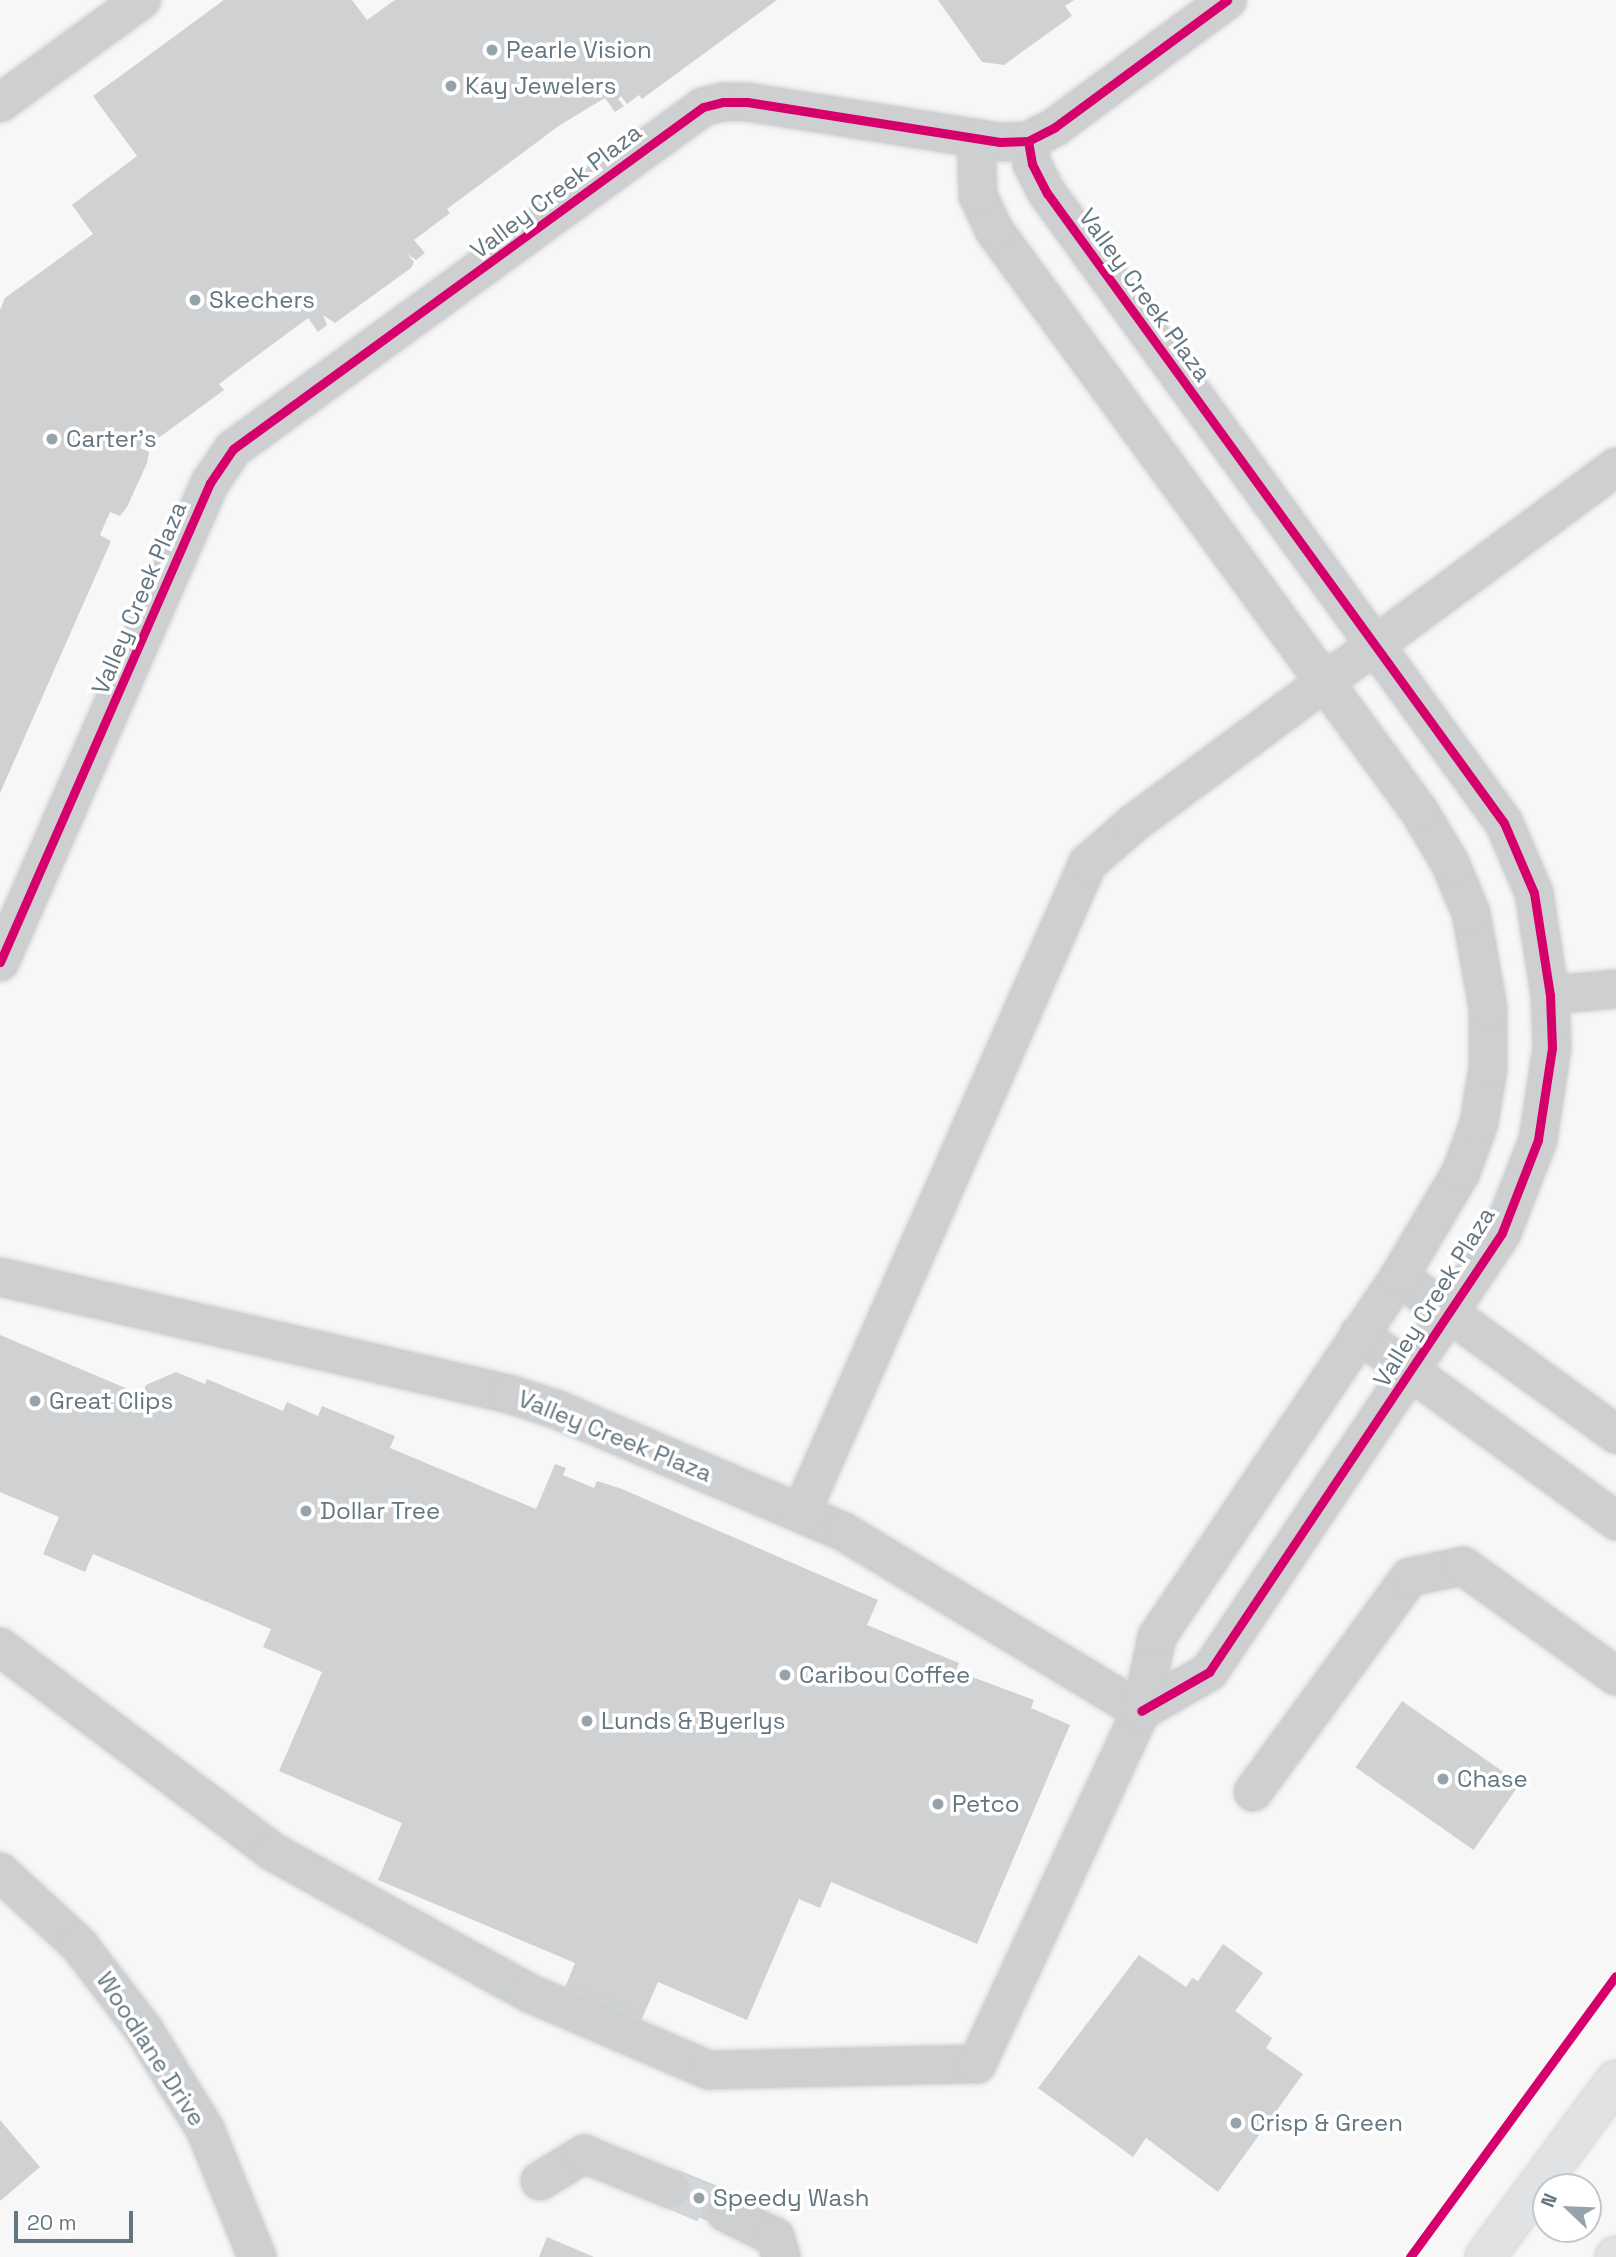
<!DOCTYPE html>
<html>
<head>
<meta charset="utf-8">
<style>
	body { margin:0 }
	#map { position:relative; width:1616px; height:2257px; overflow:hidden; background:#f7f7f7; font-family:"Space Grotesk",sans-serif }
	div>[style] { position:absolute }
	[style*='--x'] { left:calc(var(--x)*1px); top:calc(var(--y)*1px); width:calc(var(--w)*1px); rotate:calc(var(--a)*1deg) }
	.building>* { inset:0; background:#cfd1d2; transform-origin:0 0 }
	.minor-tunnel>* { height:38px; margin-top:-19px; transform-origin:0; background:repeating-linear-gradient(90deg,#d2d7da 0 38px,transparent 0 57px) }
	.roads { filter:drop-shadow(0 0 2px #d3d4d5) drop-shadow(0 0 2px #d3d4d5) }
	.minor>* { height:38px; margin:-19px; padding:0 19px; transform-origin:19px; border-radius:19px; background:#cdcfd0 }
	.major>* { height:38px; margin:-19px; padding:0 19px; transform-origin:19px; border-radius:19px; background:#e1e2e3 }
	.cycleway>* { height:9px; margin:-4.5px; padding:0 4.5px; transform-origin:4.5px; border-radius:4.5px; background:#d6006c }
	.dots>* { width:19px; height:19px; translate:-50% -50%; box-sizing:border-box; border:4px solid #fff; border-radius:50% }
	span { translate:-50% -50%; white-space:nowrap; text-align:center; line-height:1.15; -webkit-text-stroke:7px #fff; paint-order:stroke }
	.poi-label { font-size:24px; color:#637681 }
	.left { translate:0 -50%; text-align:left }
	.street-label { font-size:24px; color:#637681 }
	.north { position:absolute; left:1532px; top:2173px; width:70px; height:70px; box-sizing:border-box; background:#fff; border:2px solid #c1c8cd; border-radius:50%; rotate:293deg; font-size:19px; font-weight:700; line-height:28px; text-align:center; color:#637681 }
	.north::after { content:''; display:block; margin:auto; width:24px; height:32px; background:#97a3aa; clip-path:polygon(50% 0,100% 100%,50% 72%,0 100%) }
	.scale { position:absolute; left:14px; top:2211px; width:119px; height:32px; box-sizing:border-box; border:4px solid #637681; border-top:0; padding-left:9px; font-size:21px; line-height:24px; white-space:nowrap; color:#637681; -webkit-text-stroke:5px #fff; paint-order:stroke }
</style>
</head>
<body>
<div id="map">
	<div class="building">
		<i style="clip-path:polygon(224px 0,352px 0,367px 20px,395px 0,777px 0,642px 99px,639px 95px,627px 104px,621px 96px,618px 99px,624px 106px,615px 112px,605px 98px,560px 125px,447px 209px,450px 213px,414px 240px,425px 253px,416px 260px,407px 254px,414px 262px,411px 268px,335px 323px,323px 315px,327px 325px,318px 332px,308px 318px,219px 384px,224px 390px,153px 442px,150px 449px,141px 444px,140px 448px,149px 452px,147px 463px,127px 507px,120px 516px,110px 512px,100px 535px,111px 541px,0 793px,0 310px,5px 298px,93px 234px,72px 205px,137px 156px,93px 96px)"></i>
		<i style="clip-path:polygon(938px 0,1074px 0,1065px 6px,1072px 16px,1004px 65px,982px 62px)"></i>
		<i style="clip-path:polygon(0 1335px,142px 1395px,146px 1385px,176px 1372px,205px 1384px,207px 1379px,283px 1411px,287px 1402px,318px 1416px,322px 1406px,395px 1436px,390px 1448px,536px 1509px,555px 1464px,566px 1468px,563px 1475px,594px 1488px,597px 1481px,622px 1489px,878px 1600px,867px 1625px,959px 1663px,956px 1671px,1034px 1700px,1031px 1708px,1070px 1725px,977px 1944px,831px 1882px,820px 1908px,799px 1899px,747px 2020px,658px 1982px,640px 2023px,564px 1990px,575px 1963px,378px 1880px,402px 1823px,279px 1771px,322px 1672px,263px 1647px,271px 1629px,93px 1554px,85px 1572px,43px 1554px,59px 1517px,0 1492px)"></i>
		<i style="left:1402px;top:1701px;width:144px;height:81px;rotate:35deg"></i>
		<i style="clip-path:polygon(1223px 1944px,1263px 1973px,1235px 2011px,1272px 2038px,1266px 2048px,1303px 2074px,1218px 2192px,1146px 2138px,1133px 2157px,1038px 2088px,1139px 1955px,1186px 1987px,1192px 1978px,1198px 1981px)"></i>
		<i style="clip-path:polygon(0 2120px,40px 2167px,0 2201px)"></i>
		<i style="left:678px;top:2170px;width:61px;height:36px;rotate:22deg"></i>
		<i style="clip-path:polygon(547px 2237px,594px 2257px,539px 2257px)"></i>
	</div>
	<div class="minor-tunnel">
		<i style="--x:670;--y:2189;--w:61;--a:23.2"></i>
	</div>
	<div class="roads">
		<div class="minor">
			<i style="--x:0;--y:103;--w:175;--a:-36.1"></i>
			<i style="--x:1028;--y:141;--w:23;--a:80"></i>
			<i style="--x:1032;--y:164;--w:33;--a:63"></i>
			<i style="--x:1047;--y:193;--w:778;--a:54.04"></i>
			<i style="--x:1504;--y:823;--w:76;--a:66.8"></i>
			<i style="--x:1534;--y:893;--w:103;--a:81.1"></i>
			<i style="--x:1550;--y:995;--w:53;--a:87.8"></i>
			<i style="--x:1552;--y:1048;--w:93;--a:98.7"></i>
			<i style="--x:1538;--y:1140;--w:100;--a:111.2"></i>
			<i style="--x:1502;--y:1233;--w:528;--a:123.72"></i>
			<i style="--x:1209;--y:1672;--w:78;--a:150.2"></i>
			<i style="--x:0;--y:962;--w:523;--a:-66.33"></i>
			<i style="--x:210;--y:483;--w:41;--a:-55.9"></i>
			<i style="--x:233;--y:449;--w:581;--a:-36.04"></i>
			<i style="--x:703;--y:107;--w:21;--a:-14"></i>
			<i style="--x:723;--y:102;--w:24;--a:0"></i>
			<i style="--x:747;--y:102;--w:256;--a:9"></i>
			<i style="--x:1000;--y:142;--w:28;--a:-2"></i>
			<i style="--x:1028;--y:141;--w:30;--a:-27"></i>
			<i style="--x:1055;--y:127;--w:214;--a:-36.4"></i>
			<i style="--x:1550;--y:995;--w:66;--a:-5.2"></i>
			<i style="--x:0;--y:1277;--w:522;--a:12.95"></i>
			<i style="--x:509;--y:1394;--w:52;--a:18.1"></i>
			<i style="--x:558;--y:1410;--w:311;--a:23.1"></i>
			<i style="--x:844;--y:1532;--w:347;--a:31.1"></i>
			<i style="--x:1399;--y:1277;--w:268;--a:35.9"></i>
			<i style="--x:1359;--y:1334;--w:318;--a:36"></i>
			<i style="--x:801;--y:1513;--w:711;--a:-66.18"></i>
			<i style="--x:1088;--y:863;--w:61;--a:-41"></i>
			<i style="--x:1134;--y:823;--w:599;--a:-36.45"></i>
			<i style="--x:0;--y:1647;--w:341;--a:36.9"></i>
			<i style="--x:273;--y:1852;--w:292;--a:28.8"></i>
			<i style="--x:529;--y:1993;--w:196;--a:23.2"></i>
			<i style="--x:709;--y:2070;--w:268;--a:-1.3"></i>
			<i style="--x:977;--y:2064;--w:389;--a:-65.1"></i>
			<i style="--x:1141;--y:1711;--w:76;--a:-77.8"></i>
			<i style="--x:1157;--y:1637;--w:434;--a:-56.1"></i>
			<i style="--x:1399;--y:1277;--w:122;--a:-59.4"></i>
			<i style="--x:1461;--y:1172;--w:52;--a:-69.8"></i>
			<i style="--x:1479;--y:1123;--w:56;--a:-80.7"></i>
			<i style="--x:1488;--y:1068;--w:60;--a:-90"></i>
			<i style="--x:1488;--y:1008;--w:97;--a:-100.1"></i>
			<i style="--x:1471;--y:913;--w:54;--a:-112.8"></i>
			<i style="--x:1450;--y:863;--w:61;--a:-120.8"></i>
			<i style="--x:1419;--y:811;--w:720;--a:-126.19"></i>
			<i style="--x:994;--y:230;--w:38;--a:-115"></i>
			<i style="--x:978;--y:196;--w:58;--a:-92"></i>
			<i style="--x:1253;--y:1792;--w:266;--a:-53.9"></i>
			<i style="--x:1410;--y:1577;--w:54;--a:-11.7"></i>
			<i style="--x:1463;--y:1566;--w:188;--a:35.7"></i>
			<i style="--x:0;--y:1872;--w:108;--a:42.7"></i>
			<i style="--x:79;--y:1945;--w:107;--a:52.6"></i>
			<i style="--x:144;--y:2030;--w:116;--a:58.4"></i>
			<i style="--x:205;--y:2129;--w:138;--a:67.9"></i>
			<i style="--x:540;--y:2181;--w:52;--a:-31.5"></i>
			<i style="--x:584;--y:2154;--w:93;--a:22.1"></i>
			<i style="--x:726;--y:2213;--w:55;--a:26.1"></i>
			<i style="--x:775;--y:2237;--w:21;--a:73"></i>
		</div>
		<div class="major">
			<i style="--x:1485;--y:2257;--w:220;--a:-53.5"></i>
			<i style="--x:1615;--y:2257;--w:1;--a:-45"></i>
		</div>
	</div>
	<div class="cycleway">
		<i style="--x:1028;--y:141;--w:23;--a:80"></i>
		<i style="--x:1032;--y:164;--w:33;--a:63"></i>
		<i style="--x:1047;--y:193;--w:778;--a:54.04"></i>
		<i style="--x:1504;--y:823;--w:76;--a:66.8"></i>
		<i style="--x:1534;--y:893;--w:103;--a:81.1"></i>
		<i style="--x:1550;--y:995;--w:53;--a:87.8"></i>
		<i style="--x:1552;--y:1048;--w:93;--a:98.7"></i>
		<i style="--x:1538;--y:1140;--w:100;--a:111.2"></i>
		<i style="--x:1502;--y:1233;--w:528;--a:123.72"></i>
		<i style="--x:1209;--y:1672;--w:78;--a:150.2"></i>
		<i style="--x:0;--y:962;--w:523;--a:-66.33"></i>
		<i style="--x:210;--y:483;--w:41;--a:-55.9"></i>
		<i style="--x:233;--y:449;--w:581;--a:-36.04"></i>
		<i style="--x:703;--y:107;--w:21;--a:-14"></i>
		<i style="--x:723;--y:102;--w:24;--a:0"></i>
		<i style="--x:747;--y:102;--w:256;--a:9"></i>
		<i style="--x:1000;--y:142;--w:28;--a:-2"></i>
		<i style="--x:1028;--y:141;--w:30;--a:-27"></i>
		<i style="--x:1055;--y:127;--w:214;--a:-36.4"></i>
		<i style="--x:1410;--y:2257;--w:348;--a:-53.8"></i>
	</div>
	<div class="dots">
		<i style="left:492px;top:50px;background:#97a3aa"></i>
		<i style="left:451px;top:86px;background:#97a3aa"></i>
		<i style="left:195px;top:300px;background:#97a3aa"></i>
		<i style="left:52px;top:439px;background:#97a3aa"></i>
		<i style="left:35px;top:1401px;background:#97a3aa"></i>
		<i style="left:306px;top:1511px;background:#97a3aa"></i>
		<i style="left:785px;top:1675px;background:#97a3aa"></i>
		<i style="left:587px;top:1721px;background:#97a3aa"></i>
		<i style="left:1443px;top:1779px;background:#97a3aa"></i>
		<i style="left:938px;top:1804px;background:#97a3aa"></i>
		<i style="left:1236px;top:2123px;background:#97a3aa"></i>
		<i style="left:699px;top:2198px;background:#97a3aa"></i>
	</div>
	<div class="poi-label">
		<span class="left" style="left:506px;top:50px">Pearle Vision</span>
		<span class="left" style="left:465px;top:86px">Kay Jewelers</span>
		<span class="left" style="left:209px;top:300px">Skechers</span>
		<span class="left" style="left:66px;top:439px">Carter's</span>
		<span class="left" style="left:49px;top:1401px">Great Clips</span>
		<span class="left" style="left:320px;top:1511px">Dollar Tree</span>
		<span class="left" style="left:799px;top:1675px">Caribou Coffee</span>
		<span class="left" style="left:601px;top:1721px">Lunds &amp; Byerlys</span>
		<span class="left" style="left:1457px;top:1779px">Chase</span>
		<span class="left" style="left:952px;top:1804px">Petco</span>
		<span class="left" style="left:1250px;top:2123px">Crisp &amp; Green</span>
		<span class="left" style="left:713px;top:2198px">Speedy Wash</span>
	</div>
	<div class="street-label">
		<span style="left:556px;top:191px;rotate:-37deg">Valley Creek Plaza</span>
		<span style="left:1145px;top:295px;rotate:54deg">Valley Creek Plaza</span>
		<span style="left:139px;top:598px;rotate:-67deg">Valley Creek Plaza</span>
		<span style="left:1434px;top:1297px;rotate:-58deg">Valley Creek Plaza</span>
		<span style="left:615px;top:1436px;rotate:22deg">Valley Creek Plaza</span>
		<span style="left:151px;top:2049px;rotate:57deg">Woodlane Drive</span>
	</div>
	<div class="north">N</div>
	<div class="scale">20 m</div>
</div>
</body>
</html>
